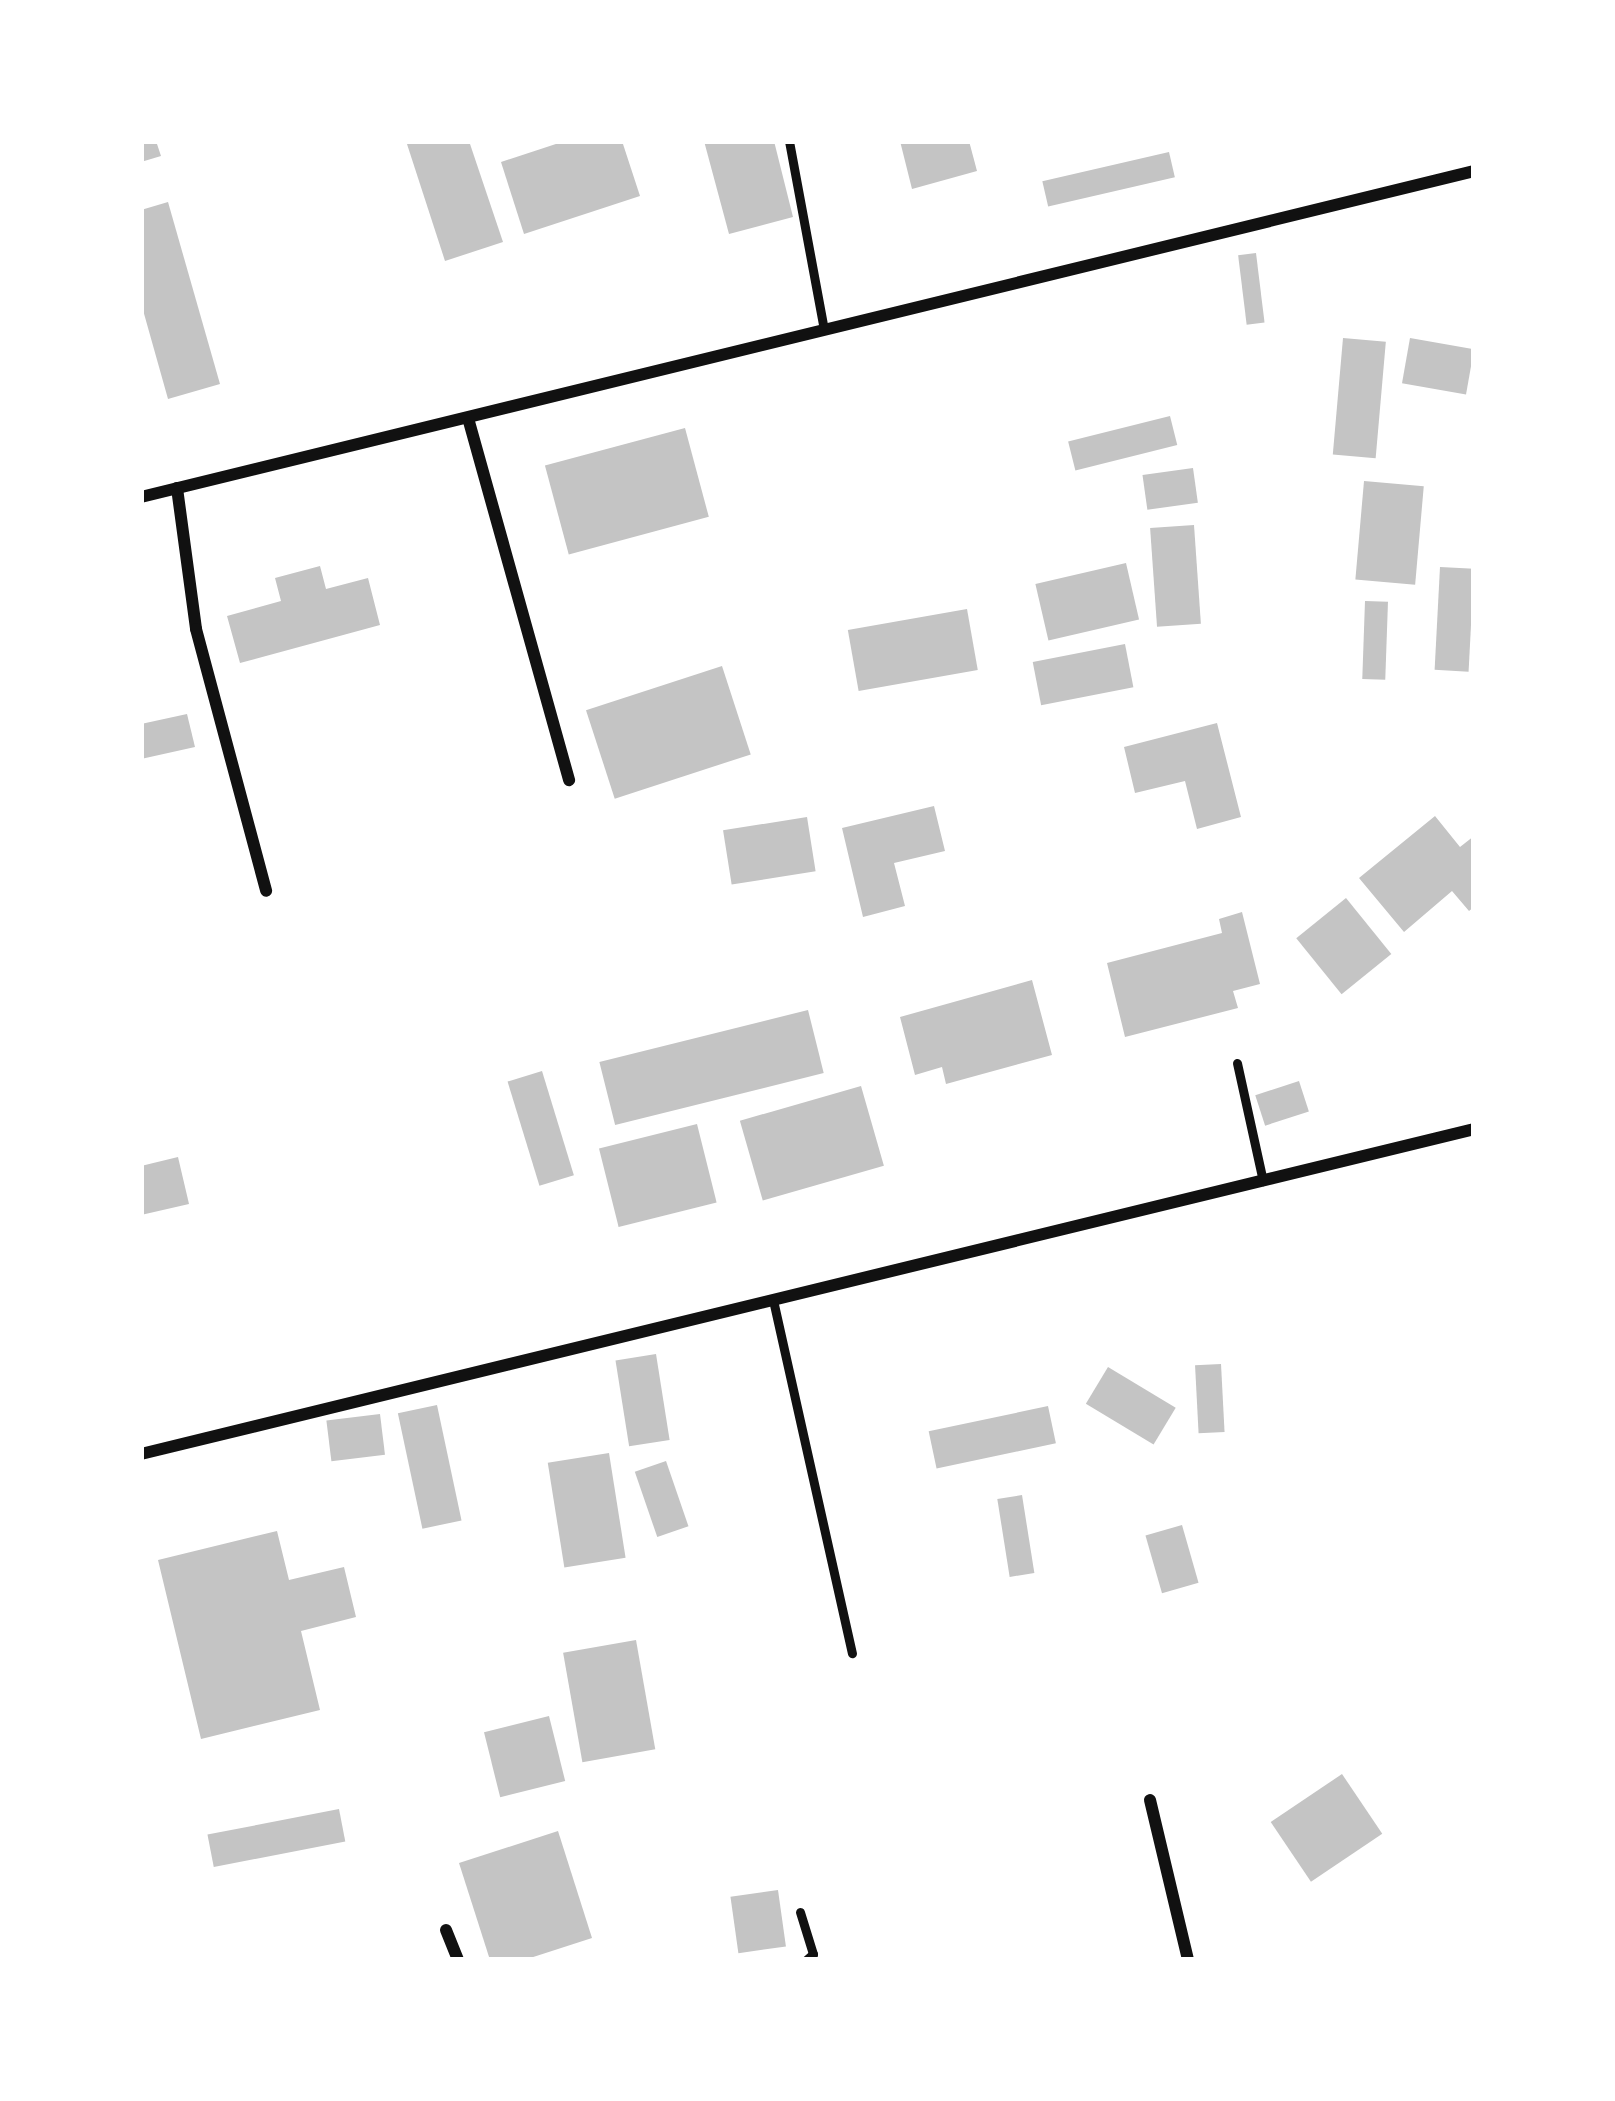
<!DOCTYPE html>
<html>
<head>
<meta charset="utf-8">
<style>
	body { margin:0 }
	#map { position:relative; width:1615px; height:2101px; overflow:hidden; background:#fff; font-family:Poppins,sans-serif }
	div>[style] { position:absolute }
	[style*='--x'] { left:calc(var(--x)*1px); top:calc(var(--y)*1px); width:calc(var(--w)*1px); rotate:calc(var(--a)*1deg) }
	.building>* { inset:0; background:#c4c4c4; transform-origin:0 0 }
	.service>* { height:9px; margin:-4.5px; padding:0 4.5px; transform-origin:4.5px; border-radius:4.5px; background:#111 }
	.minor>* { height:12px; margin:-6px; padding:0 6px; transform-origin:6px; border-radius:6px; background:#111 }
	span { translate:-50% -50%; white-space:nowrap; text-align:center; line-height:1.15; -webkit-text-stroke:12px #fff; paint-order:stroke }
	.frame { position:absolute; inset:0; border:144px solid #fff; pointer-events:none }
</style>
</head>
<body>
<div id="map">
	<div class="building">
		<i style="clip-path:polygon(141px 141px,156px 141px,161px 156px,141px 162px)"></i>
		<i style="clip-path:polygon(406px 141px,469px 141px,503px 242px,445px 261px)"></i>
		<i style="clip-path:polygon(565px 141px,622px 141px,640px 196px,524px 234px,501px 162px)"></i>
		<i style="clip-path:polygon(704px 141px,774px 141px,793px 217px,729px 234px)"></i>
		<i style="clip-path:polygon(900px 141px,969px 141px,977px 171px,912px 189px)"></i>
		<i style="left:1169px;top:152px;width:26px;height:130px;rotate:77deg"></i>
		<i style="clip-path:polygon(168px 202px,220px 384px,168px 399px,141px 303px,141px 210px)"></i>
		<i style="left:1256px;top:253px;width:70px;height:18px;rotate:83deg"></i>
		<i style="left:1343px;top:338px;width:43px;height:117px;rotate:5deg"></i>
		<i style="left:1410px;top:338px;width:65px;height:46px;rotate:10deg"></i>
		<i style="left:1170px;top:416px;width:30px;height:105px;rotate:76deg"></i>
		<i style="left:685px;top:428px;width:92px;height:145px;rotate:75deg"></i>
		<i style="left:1193px;top:468px;width:35px;height:51px;rotate:82deg"></i>
		<i style="left:1364px;top:481px;width:60px;height:99px;rotate:5deg"></i>
		<i style="left:1194px;top:525px;width:99px;height:44px;rotate:86deg"></i>
		<i style="left:1126px;top:563px;width:58px;height:93px;rotate:77deg"></i>
		<i style="clip-path:polygon(320px 566px,326px 589px,368px 578px,380px 625px,240px 663px,227px 616px,281px 601px,275px 578px)"></i>
		<i style="left:1440px;top:567px;width:34px;height:103px;rotate:3deg"></i>
		<i style="left:1365px;top:601px;width:23px;height:78px;rotate:2deg"></i>
		<i style="left:967px;top:609px;width:62px;height:121px;rotate:80deg"></i>
		<i style="left:1125px;top:644px;width:44px;height:94px;rotate:79deg"></i>
		<i style="left:722px;top:666px;width:93px;height:143px;rotate:72deg"></i>
		<i style="clip-path:polygon(187px 714px,195px 747px,141px 759px,141px 724px)"></i>
		<i style="clip-path:polygon(1217px 723px,1241px 817px,1197px 829px,1185px 781px,1135px 793px,1124px 747px)"></i>
		<i style="clip-path:polygon(934px 806px,945px 851px,894px 863px,905px 906px,863px 917px,842px 828px)"></i>
		<i style="clip-path:polygon(1435px 816px,1460px 847px,1474px 836px,1474px 907px,1469px 911px,1452px 891px,1404px 932px,1359px 878px)"></i>
		<i style="left:807px;top:817px;width:55px;height:85px;rotate:81deg"></i>
		<i style="left:1346px;top:898px;width:72px;height:64px;rotate:51deg"></i>
		<i style="clip-path:polygon(1242px 912px,1260px 984px,1233px 991px,1238px 1008px,1125px 1037px,1107px 963px,1222px 933px,1219px 919px)"></i>
		<i style="clip-path:polygon(1032px 980px,1052px 1055px,946px 1084px,942px 1067px,915px 1075px,900px 1017px)"></i>
		<i style="left:808px;top:1010px;width:65px;height:215px;rotate:76deg"></i>
		<i style="left:542px;top:1071px;width:109px;height:36px;rotate:73deg"></i>
		<i style="left:1299px;top:1081px;width:32px;height:46px;rotate:72deg"></i>
		<i style="left:861px;top:1086px;width:83px;height:126px;rotate:74deg"></i>
		<i style="left:697px;top:1124px;width:81px;height:101px;rotate:76deg"></i>
		<i style="clip-path:polygon(178px 1157px,189px 1204px,141px 1215px,141px 1166px)"></i>
		<i style="left:656px;top:1354px;width:87px;height:41px;rotate:81deg"></i>
		<i style="left:1221px;top:1364px;width:68px;height:26px;rotate:87deg"></i>
		<i style="left:1108px;top:1367px;width:79px;height:43px;rotate:31deg"></i>
		<i style="left:437px;top:1405px;width:118px;height:40px;rotate:78deg"></i>
		<i style="left:1048px;top:1406px;width:38px;height:122px;rotate:78deg"></i>
		<i style="left:380px;top:1414px;width:41px;height:54px;rotate:83deg"></i>
		<i style="left:609px;top:1453px;width:106px;height:62px;rotate:81deg"></i>
		<i style="left:666px;top:1461px;width:69px;height:33px;rotate:71deg"></i>
		<i style="left:1022px;top:1495px;width:79px;height:25px;rotate:81deg"></i>
		<i style="left:1182px;top:1525px;width:60px;height:38px;rotate:74deg"></i>
		<i style="clip-path:polygon(277px 1531px,289px 1580px,344px 1567px,356px 1617px,301px 1631px,320px 1710px,201px 1739px,158px 1560px)"></i>
		<i style="left:636px;top:1640px;width:111px;height:74px;rotate:80deg"></i>
		<i style="left:549px;top:1716px;width:67px;height:67px;rotate:76deg"></i>
		<i style="left:1342px;top:1774px;width:72px;height:86px;rotate:56deg"></i>
		<i style="left:339px;top:1809px;width:33px;height:134px;rotate:79deg"></i>
		<i style="clip-path:polygon(558px 1831px,592px 1938px,524px 1960px,490px 1960px,459px 1863px)"></i>
		<i style="left:778px;top:1890px;width:57px;height:48px;rotate:82deg"></i>
	</div>
	<div class="service">
		<i style="--x:789;--y:141;--w:191;--a:79.5"></i>
		<i style="--x:1237;--y:1063;--w:121;--a:77.6"></i>
		<i style="--x:773;--y:1300;--w:362;--a:77.4"></i>
		<i style="--x:800;--y:1912;--w:44;--a:72.8"></i>
		<i style="--x:813;--y:1954;--w:9;--a:139"></i>
	</div>
	<div class="minor">
		<i style="--x:468;--y:418;--w:376;--a:74.4"></i>
		<i style="--x:177;--y:488;--w:142;--a:82.3"></i>
		<i style="--x:196;--y:629;--w:271;--a:75"></i>
		<i style="--x:141;--y:497;--w:1372;--a:-13.74"></i>
		<i style="--x:141;--y:1454;--w:1372;--a:-13.7"></i>
		<i style="--x:1150;--y:1800;--w:164;--a:76.6"></i>
		<i style="--x:446;--y:1930;--w:32;--a:68"></i>
	</div>
	<div class="frame"></div>
</div>
</body>
</html>
